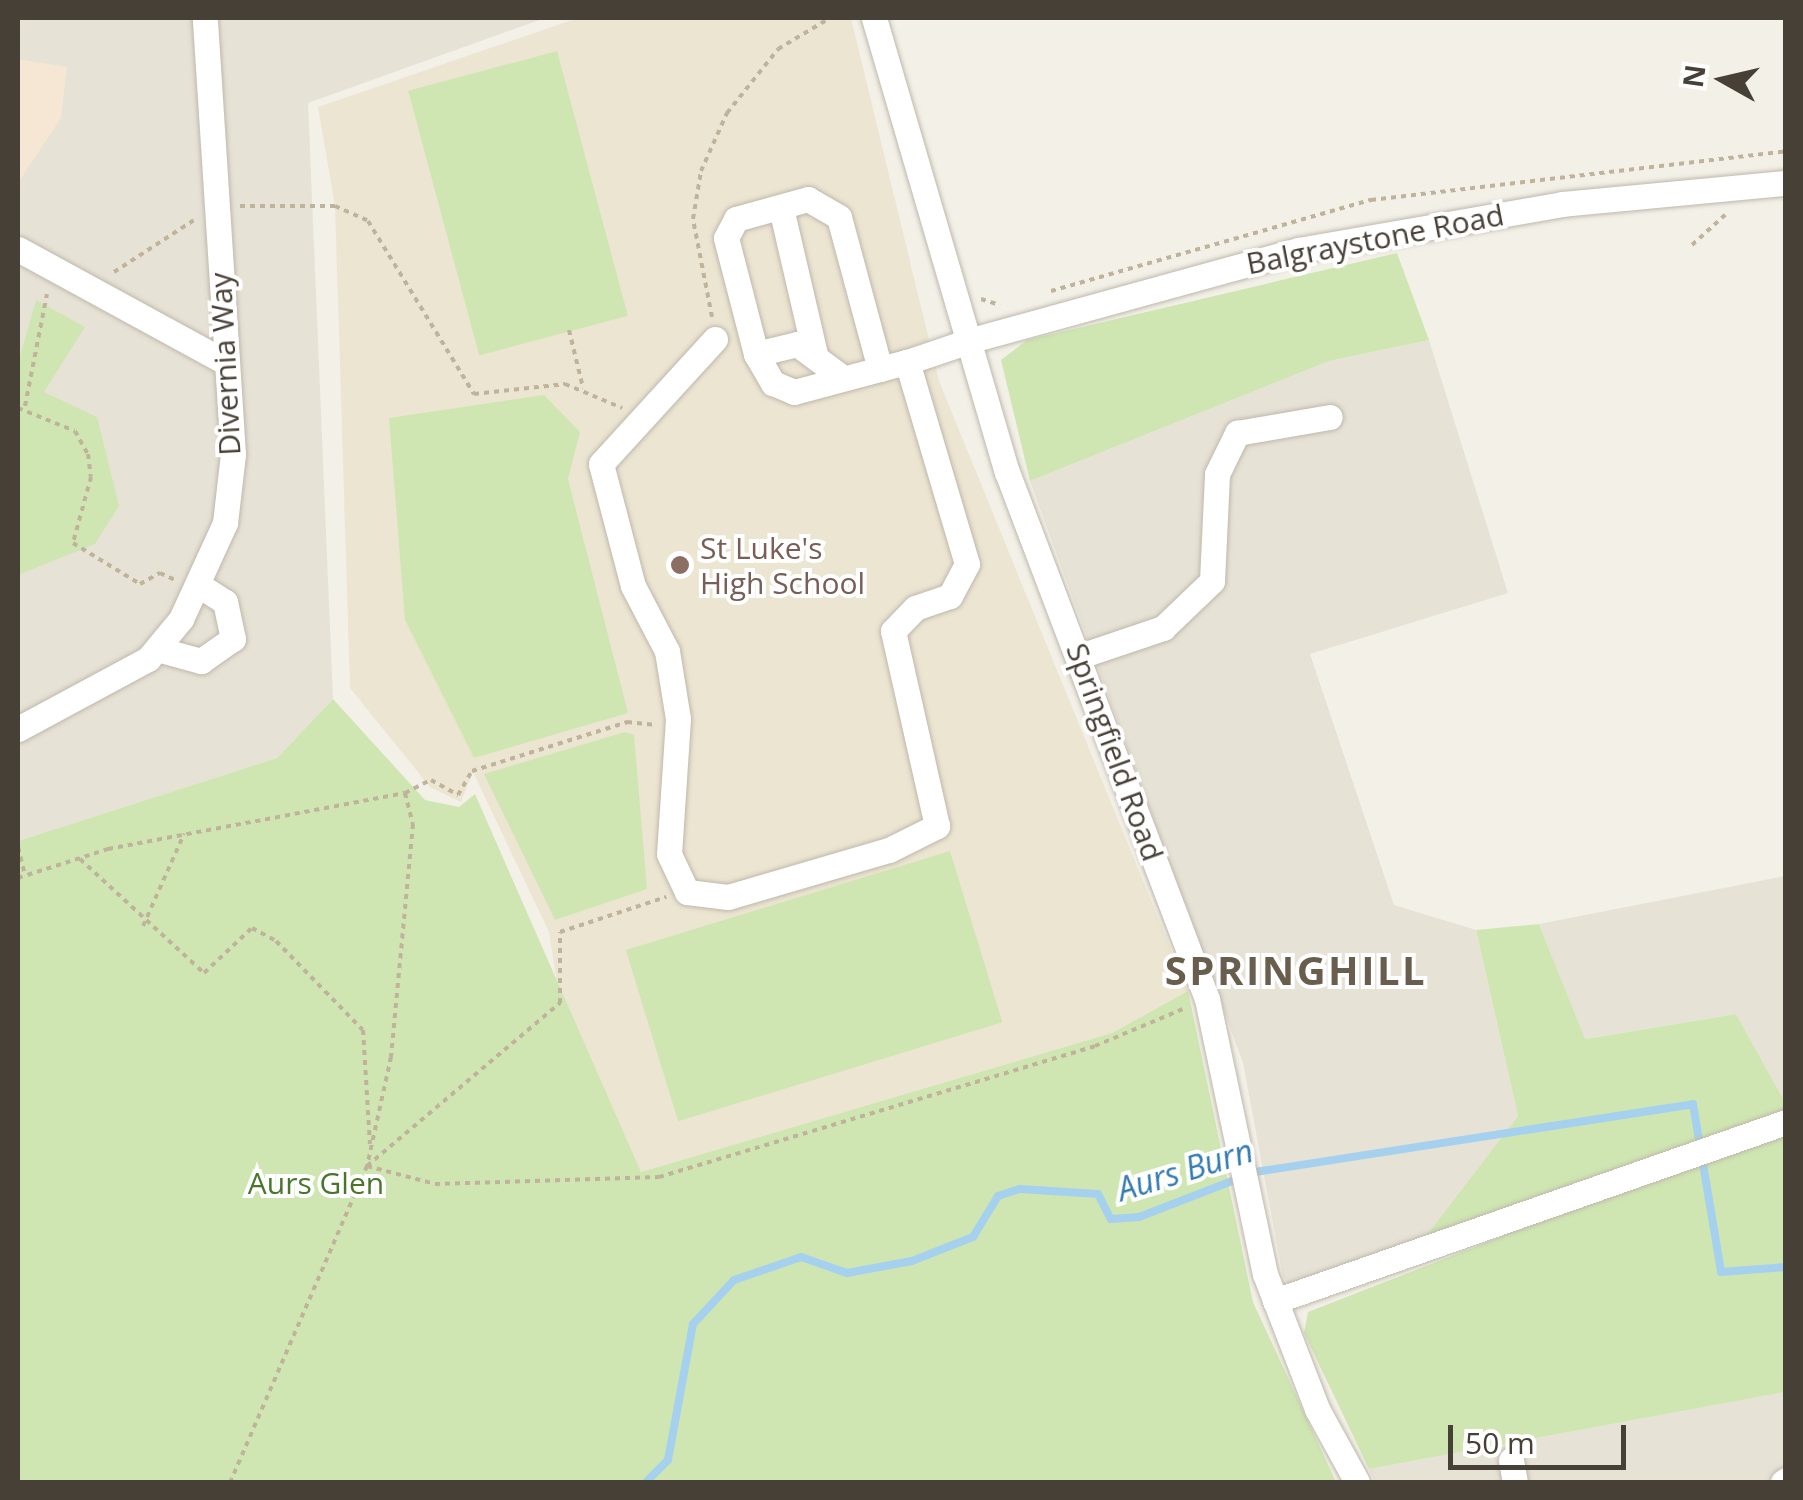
<!DOCTYPE html>
<html>
<head>
<meta charset="utf-8">
<style>
	body { margin:0 }
	#map { position:relative; width:1803px; height:1500px; overflow:hidden; background:#f3f0e8; font-family:"Open Sans",sans-serif }
	div>[style] { position:absolute }
	[style*='--x'] { left:calc(var(--x)*1px); top:calc(var(--y)*1px); width:calc(var(--w)*1px); rotate:calc(var(--a)*1deg) }
	.residential>* { inset:0; background:#e7e2d6 }
	.commercial>* { inset:0; background:#f5e7d4 }
	.education>* { inset:0; background:#ece5d2 }
	.green>* { inset:0; background:#cfe6b2; transform-origin:0 0 }
	.stream>* { height:8px; margin:-4px; padding:0 4px; transform-origin:4px; border-radius:4px; background:#a6d1ee }
	.path>* { height:4px; margin-top:-2px; transform-origin:0; background:repeating-linear-gradient(90deg,#c0b39c 0 5px,transparent 0 10px) }
	.roads { filter:drop-shadow(0 0 2px #bfb8ab) drop-shadow(0 0 2px #bfb8ab) }
	.minor>* { height:25px; margin:-12.5px; padding:0 12.5px; transform-origin:12.5px; border-radius:12.5px; background:#fff }
	.dots>* { width:28px; height:28px; translate:-50% -50%; box-sizing:border-box; border:5px solid #fff; border-radius:50% }
	span { translate:-50% -50%; white-space:nowrap; text-align:center; line-height:1.15; -webkit-text-stroke:8px #fff; paint-order:stroke }
	.street-label { font-size:30px; color:#474037 }
	.education-label { font-size:30px; color:#785e54 }
	.left { translate:0 -50%; text-align:left }
	.park-label { font-size:30px; color:#48772c }
	.water-label { font-size:32px; color:#337bb0; font-style:italic }
	.district-label { font-size:40px; color:#695e4e; font-weight:700; letter-spacing:2.5px }
	.frame { position:absolute; inset:0; border:20px solid #474037; pointer-events:none }
	.north { position:absolute; left:1673px; top:30px; width:100px; height:100px; -webkit-text-stroke:8px #fff; paint-order:stroke; rotate:278deg; font-size:28px; font-weight:700; line-height:40px; text-align:center; color:#474037 }
	.north::after { content:''; display:block; margin:auto; width:35px; height:45px; background:#474037; clip-path:polygon(50% 0,100% 100%,50% 72%,0 100%) }
	.scale { position:absolute; left:1448px; top:1425px; width:178px; height:45px; box-sizing:border-box; border:5px solid #474037; border-top:0; padding-left:12px; font-size:30px; line-height:35px; white-space:nowrap; color:#474037; -webkit-text-stroke:8px #fff; paint-order:stroke }
</style>
</head>
<body>
<div id="map">
	<div class="residential">
		<i style="clip-path:polygon(18px 18px,545px 18px,308px 103px,333px 699px,277px 758px,18px 841px)"></i>
		<i style="clip-path:polygon(1429px 340px,1508px 593px,1310px 654px,1394px 905px,1476px 930px,1518px 1116px,1419px 1245px,1293px 1289px,1283px 1277px,1243px 1063px,1030px 481px,1329px 361px)"></i>
		<i style="clip-path:polygon(1785px 876px,1785px 1102px,1736px 1014px,1584px 1039px,1539px 924px)"></i>
		<i style="clip-path:polygon(1785px 1392px,1785px 1482px,1375px 1482px,1369px 1469px)"></i>
	</div>
	<div class="commercial">
		<i style="clip-path:polygon(18px 59px,67px 67px,61px 118px,18px 183px)"></i>
	</div>
	<div class="education">
		<i style="clip-path:polygon(578px 18px,851px 18px,939px 381px,1188px 991px,1112px 1033px,641px 1172px,560px 1003px,549px 932px,473px 772px,461px 802px,430px 787px,350px 688px,335px 206px,318px 107px)"></i>
	</div>
	<div class="green">
		<i style="left:557px;top:51px;width:274px;height:154px;rotate:75deg"></i>
		<i style="clip-path:polygon(1397px 253px,1429px 340px,1329px 361px,1030px 481px,1001px 360px,1027px 340px)"></i>
		<i style="clip-path:polygon(36px 300px,85px 327px,44px 392px,97px 417px,119px 506px,95px 544px,18px 575px,18px 363px)"></i>
		<i style="clip-path:polygon(544px 395px,580px 432px,568px 479px,628px 713px,474px 758px,405px 620px,389px 418px)"></i>
		<i style="clip-path:polygon(333px 699px,425px 800px,459px 807px,475px 794px,641px 1172px,1112px 1033px,1188px 991px,1253px 1302px,1336px 1482px,18px 1482px,18px 841px,277px 758px)"></i>
		<i style="clip-path:polygon(625px 732px,634px 735px,647px 889px,555px 920px,484px 774px)"></i>
		<i style="left:950px;top:851px;width:179px;height:339px;rotate:73deg"></i>
		<i style="clip-path:polygon(1539px 924px,1585px 1039px,1736px 1014px,1785px 1102px,1785px 1392px,1369px 1469px,1304px 1333px,1308px 1312px,1508px 1234px,1419px 1245px,1518px 1116px,1476px 930px)"></i>
	</div>
	<div class="stream">
		<i style="--x:646;--y:1482;--w:31;--a:-45"></i>
		<i style="--x:668;--y:1460;--w:138;--a:-79.6"></i>
		<i style="--x:693;--y:1324;--w:60;--a:-47"></i>
		<i style="--x:734;--y:1280;--w:71;--a:-18.9"></i>
		<i style="--x:801;--y:1257;--w:49;--a:19.2"></i>
		<i style="--x:847;--y:1273;--w:66;--a:-10.5"></i>
		<i style="--x:912;--y:1261;--w:66;--a:-21.5"></i>
		<i style="--x:973;--y:1237;--w:48;--a:-58.6"></i>
		<i style="--x:998;--y:1196;--w:23;--a:-18"></i>
		<i style="--x:1020;--y:1189;--w:78;--a:3.7"></i>
		<i style="--x:1098;--y:1194;--w:28;--a:63"></i>
		<i style="--x:1111;--y:1219;--w:28;--a:-4"></i>
		<i style="--x:1139;--y:1217;--w:124;--a:-21.2"></i>
		<i style="--x:1255;--y:1172;--w:443;--a:-8.8"></i>
		<i style="--x:1693;--y:1104;--w:170;--a:80.5"></i>
		<i style="--x:1721;--y:1272;--w:65;--a:-4.4"></i>
	</div>
	<div class="path">
		<i style="--x:240;--y:206;--w:95;--a:0"></i>
		<i style="--x:335;--y:206;--w:36;--a:24"></i>
		<i style="--x:368;--y:221;--w:203;--a:58.5"></i>
		<i style="--x:474;--y:394;--w:92;--a:-6.3"></i>
		<i style="--x:565;--y:384;--w:62;--a:22.8"></i>
		<i style="--x:1692;--y:245;--w:45;--a:-42.3"></i>
		<i style="--x:114;--y:272;--w:95;--a:-33"></i>
		<i style="--x:1051;--y:291;--w:333;--a:-15.9"></i>
		<i style="--x:1371;--y:200;--w:418;--a:-6.7"></i>
		<i style="--x:981;--y:299;--w:20;--a:18"></i>
		<i style="--x:712;--y:317;--w:100;--a:-101"></i>
		<i style="--x:693;--y:219;--w:49;--a:-80.5"></i>
		<i style="--x:701;--y:171;--w:64;--a:-65.9"></i>
		<i style="--x:727;--y:113;--w:82;--a:-51.4"></i>
		<i style="--x:778;--y:49;--w:61;--a:-30.8"></i>
		<i style="--x:569;--y:330;--w:60;--a:76.4"></i>
		<i style="--x:25;--y:406;--w:114;--a:-78.9"></i>
		<i style="--x:18;--y:408;--w:61;--a:22"></i>
		<i style="--x:75;--y:431;--w:26;--a:61"></i>
		<i style="--x:88;--y:454;--w:23;--a:83"></i>
		<i style="--x:91;--y:477;--w:68;--a:105.3"></i>
		<i style="--x:73;--y:543;--w:79;--a:31.5"></i>
		<i style="--x:140;--y:584;--w:23;--a:-29"></i>
		<i style="--x:160;--y:573;--w:17;--a:25"></i>
		<i style="--x:405;--y:793;--w:29;--a:-27"></i>
		<i style="--x:431;--y:780;--w:31;--a:29"></i>
		<i style="--x:458;--y:795;--w:28;--a:-60"></i>
		<i style="--x:472;--y:771;--w:163;--a:-17.5"></i>
		<i style="--x:627;--y:722;--w:27;--a:6"></i>
		<i style="--x:18;--y:847;--w:30;--a:76"></i>
		<i style="--x:80;--y:859;--w:168;--a:42.6"></i>
		<i style="--x:204;--y:973;--w:66;--a:-43.2"></i>
		<i style="--x:252;--y:928;--w:27;--a:28"></i>
		<i style="--x:276;--y:941;--w:124;--a:45.7"></i>
		<i style="--x:363;--y:1030;--w:114;--a:86.5"></i>
		<i style="--x:18;--y:878;--w:95;--a:-17.9"></i>
		<i style="--x:108;--y:849;--w:302;--a:-10.7"></i>
		<i style="--x:405;--y:793;--w:32;--a:76"></i>
		<i style="--x:413;--y:824;--w:234;--a:95.4"></i>
		<i style="--x:391;--y:1057;--w:112;--a:102.4"></i>
		<i style="--x:367;--y:1166;--w:344;--a:113.4"></i>
		<i style="--x:143;--y:926;--w:101;--a:-66"></i>
		<i style="--x:367;--y:1166;--w:70;--a:14.8"></i>
		<i style="--x:435;--y:1184;--w:224;--a:-1.8"></i>
		<i style="--x:659;--y:1177;--w:455;--a:-16.7"></i>
		<i style="--x:1095;--y:1046;--w:95;--a:-22.8"></i>
		<i style="--x:367;--y:1166;--w:253;--a:-40.2"></i>
		<i style="--x:560;--y:1003;--w:71;--a:-90"></i>
		<i style="--x:560;--y:932;--w:112;--a:-18.3"></i>
	</div>
	<div class="roads">
		<div class="minor">
			<i style="--x:874;--y:18;--w:473;--a:73.7"></i>
			<i style="--x:1007;--y:472;--w:564;--a:69.22"></i>
			<i style="--x:1207;--y:999;--w:281;--a:78.1"></i>
			<i style="--x:1265;--y:1274;--w:145;--a:68.9"></i>
			<i style="--x:1317;--y:1409;--w:83;--a:61.3"></i>
			<i style="--x:781;--y:208;--w:150;--a:76.9"></i>
			<i style="--x:18;--y:249;--w:238;--a:28.6"></i>
			<i style="--x:715;--y:339;--w:169;--a:132.4"></i>
			<i style="--x:601;--y:464;--w:126;--a:75.3"></i>
			<i style="--x:633;--y:586;--w:73;--a:62.4"></i>
			<i style="--x:667;--y:651;--w:69;--a:80.8"></i>
			<i style="--x:678;--y:719;--w:135;--a:93.8"></i>
			<i style="--x:669;--y:854;--w:42;--a:64.7"></i>
			<i style="--x:687;--y:892;--w:41;--a:7"></i>
			<i style="--x:728;--y:897;--w:168;--a:-16.3"></i>
			<i style="--x:889;--y:850;--w:54;--a:-26.6"></i>
			<i style="--x:937;--y:826;--w:200;--a:-102.7"></i>
			<i style="--x:893;--y:631;--w:32;--a:-46"></i>
			<i style="--x:915;--y:608;--w:37;--a:-19"></i>
			<i style="--x:950;--y:596;--w:36;--a:-62"></i>
			<i style="--x:967;--y:564;--w:211;--a:-106.5"></i>
			<i style="--x:756;--y:354;--w:42;--a:-13.7"></i>
			<i style="--x:797;--y:344;--w:57;--a:36.5"></i>
			<i style="--x:880;--y:369;--w:157;--a:-105.1"></i>
			<i style="--x:839;--y:217;--w:36;--a:-150"></i>
			<i style="--x:808;--y:199;--w:75;--a:164.5"></i>
			<i style="--x:736;--y:219;--w:21;--a:118"></i>
			<i style="--x:726;--y:238;--w:120;--a:75.5"></i>
			<i style="--x:756;--y:354;--w:34;--a:60"></i>
			<i style="--x:773;--y:383;--w:23;--a:23"></i>
			<i style="--x:794;--y:392;--w:89;--a:-15"></i>
			<i style="--x:880;--y:369;--w:28;--a:-15"></i>
			<i style="--x:907;--y:362;--w:69;--a:-18.7"></i>
			<i style="--x:972;--y:340;--w:339;--a:-15.4"></i>
			<i style="--x:1299;--y:250;--w:267;--a:-9.9"></i>
			<i style="--x:1562;--y:204;--w:225;--a:-5.4"></i>
			<i style="--x:157;--y:649;--w:46;--a:15.3"></i>
			<i style="--x:201;--y:661;--w:39;--a:-35"></i>
			<i style="--x:233;--y:639;--w:38;--a:-102"></i>
			<i style="--x:225;--y:602;--w:31;--a:-147"></i>
			<i style="--x:1080;--y:656;--w:88;--a:-18.6"></i>
			<i style="--x:1163;--y:628;--w:68;--a:-43.8"></i>
			<i style="--x:1212;--y:581;--w:107;--a:-87.3"></i>
			<i style="--x:1217;--y:474;--w:46;--a:-64"></i>
			<i style="--x:1237;--y:433;--w:94;--a:-9.8"></i>
			<i style="--x:18;--y:729;--w:148;--a:-28.3"></i>
			<i style="--x:148;--y:659;--w:52;--a:-50.5"></i>
			<i style="--x:181;--y:619;--w:106;--a:-65.4"></i>
			<i style="--x:225;--y:523;--w:69;--a:-83.4"></i>
			<i style="--x:233;--y:454;--w:437;--a:-93.7"></i>
			<i style="--x:1275;--y:1301;--w:541;--a:-19.31"></i>
			<i style="--x:1511;--y:1460;--w:22;--a:80"></i>
			<i style="--x:1783;--y:1482;--w:4;--a:-34"></i>
		</div>
	</div>
	<div class="dots">
		<i style="left:680px;top:565px;background:#8d6e63"></i>
	</div>
	<div class="street-label">
		<span style="left:1375px;top:239px;rotate:-11deg">Balgraystone Road</span>
		<span style="left:225px;top:364px;rotate:-93deg">Divernia Way</span>
		<span style="left:1115px;top:752px;rotate:70deg">Springfield Road</span>
	</div>
	<div class="education-label">
		<span class="left" style="left:700px;top:565px">St Luke's<br>High School</span>
	</div>
	<div class="park-label">
		<span style="left:316px;top:1183px">Aurs Glen</span>
	</div>
	<div class="water-label">
		<span style="left:1185px;top:1170px;rotate:-17deg">Aurs Burn</span>
	</div>
	<div class="district-label">
		<span style="left:1296px;top:970px">SPRINGHILL</span>
	</div>
	<div class="frame"></div>
	<div class="north">N</div>
	<div class="scale">50 m</div>
</div>
</body>
</html>
